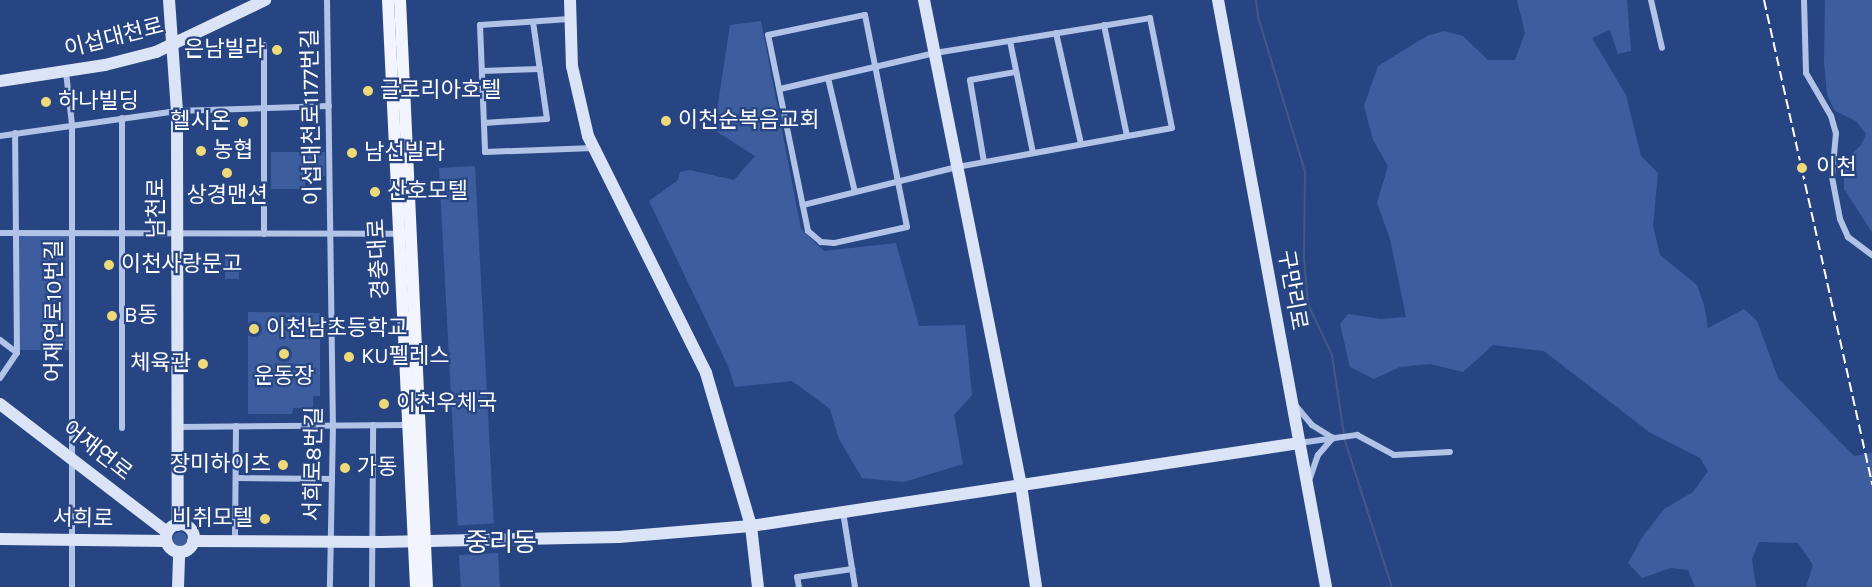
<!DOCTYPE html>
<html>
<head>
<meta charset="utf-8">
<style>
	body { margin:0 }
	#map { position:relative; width:1872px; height:587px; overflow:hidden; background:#284583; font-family:Karla,"Noto Sans KR",sans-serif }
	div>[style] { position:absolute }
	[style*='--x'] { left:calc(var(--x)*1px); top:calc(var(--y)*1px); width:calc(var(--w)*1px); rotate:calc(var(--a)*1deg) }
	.green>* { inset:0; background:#3d5d9f; transform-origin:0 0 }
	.round { border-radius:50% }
	.stream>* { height:2px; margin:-1px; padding:0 1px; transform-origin:1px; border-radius:1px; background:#435885 }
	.street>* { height:6px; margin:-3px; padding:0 3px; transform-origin:3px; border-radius:3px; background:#b1c3e7 }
	.secondary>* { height:12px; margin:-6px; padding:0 6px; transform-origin:6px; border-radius:6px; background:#dbe3f6 }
	.secondary>.ring { margin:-6px; padding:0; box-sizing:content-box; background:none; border:12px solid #dbe3f6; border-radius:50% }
	.primary>* { height:12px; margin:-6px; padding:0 6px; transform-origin:6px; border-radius:6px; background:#f2f5fd }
	.rail>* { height:2px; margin-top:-1px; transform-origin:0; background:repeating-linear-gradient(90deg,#fff 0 10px,transparent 0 14.5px) }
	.dots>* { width:16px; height:16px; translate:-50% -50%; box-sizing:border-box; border:3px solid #284583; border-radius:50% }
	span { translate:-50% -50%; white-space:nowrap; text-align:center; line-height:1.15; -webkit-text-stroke:4.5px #284583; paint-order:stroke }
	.street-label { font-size:22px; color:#fff }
	.poi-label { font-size:22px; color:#fff }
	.right { translate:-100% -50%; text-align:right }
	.left { translate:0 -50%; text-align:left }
	.quarter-label { font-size:26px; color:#fff }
</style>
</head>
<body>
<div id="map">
	<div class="green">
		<i style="clip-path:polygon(1517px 0,1627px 0,1631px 51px,1618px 54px,1610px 30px,1592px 38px,1626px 95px,1641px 156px,1658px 173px,1653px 226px,1660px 255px,1697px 285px,1704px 305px,1708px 328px,1744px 309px,1757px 321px,1778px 378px,1854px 456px,1872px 453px,1872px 587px,1806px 587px,1813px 565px,1798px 543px,1759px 542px,1752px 559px,1756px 587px,1695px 587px,1688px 570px,1671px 568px,1642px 578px,1628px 563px,1643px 536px,1664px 509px,1693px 492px,1708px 471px,1700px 458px,1649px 432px,1544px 351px,1493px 345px,1463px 372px,1430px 364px,1400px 367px,1374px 379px,1350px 367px,1340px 324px,1348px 314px,1381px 319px,1406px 317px,1390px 239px,1377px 203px,1388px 166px,1373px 140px,1364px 106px,1378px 66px,1427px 36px,1444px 31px,1463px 36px,1488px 60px,1515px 60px,1525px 33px)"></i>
		<i style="clip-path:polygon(1825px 0,1872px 0,1872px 232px,1844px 189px,1844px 162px,1861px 145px,1866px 134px,1856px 121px,1835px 111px,1827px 95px,1824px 62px)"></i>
		<i style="clip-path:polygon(761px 21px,801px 229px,824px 251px,896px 243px,919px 326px,965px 325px,972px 395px,954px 415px,963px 464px,904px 482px,862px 478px,839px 439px,830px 409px,792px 381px,735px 387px,728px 366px,649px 201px,678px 180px,680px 172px,690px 170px,734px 180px,755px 156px,714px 130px,730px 25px)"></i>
		<i style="clip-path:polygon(271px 152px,325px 152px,325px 176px,305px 176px,305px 189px,271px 189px)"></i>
		<i style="left:475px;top:166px;width:358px;height:36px;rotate:87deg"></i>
		<i style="left:18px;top:235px;width:52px;height:115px"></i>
		<i style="left:239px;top:253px;width:26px;height:14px;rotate:90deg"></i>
		<i style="clip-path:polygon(248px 312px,320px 313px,320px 396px,313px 396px,313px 408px,293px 408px,292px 414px,248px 414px)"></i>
		<i class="round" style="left:173px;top:532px;width:14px;height:14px"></i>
		<i style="left:498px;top:553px;width:34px;height:39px;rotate:87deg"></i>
	</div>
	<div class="stream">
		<i style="--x:1256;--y:0;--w:17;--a:83"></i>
		<i style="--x:1258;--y:17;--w:162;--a:73.1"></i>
		<i style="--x:1305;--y:172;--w:86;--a:90.7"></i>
		<i style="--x:1304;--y:258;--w:46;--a:85"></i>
		<i style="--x:1308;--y:304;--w:56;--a:64.8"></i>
		<i style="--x:1332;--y:355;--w:87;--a:81.4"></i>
		<i style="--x:1345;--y:441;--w:153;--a:72.2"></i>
	</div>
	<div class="street">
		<i style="--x:327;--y:0;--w:425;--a:89.2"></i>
		<i style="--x:333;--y:425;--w:162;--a:91.1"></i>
		<i style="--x:1651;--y:0;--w:49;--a:77.1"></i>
		<i style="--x:1804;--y:0;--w:73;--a:88.4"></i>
		<i style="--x:1806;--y:73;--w:50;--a:59.8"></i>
		<i style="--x:1831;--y:116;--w:18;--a:74"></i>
		<i style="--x:1836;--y:133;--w:44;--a:95.2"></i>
		<i style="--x:1832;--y:177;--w:43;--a:79.2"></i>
		<i style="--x:1840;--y:219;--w:20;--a:66"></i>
		<i style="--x:1848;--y:237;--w:30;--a:37"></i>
		<i style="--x:865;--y:15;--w:216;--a:78.8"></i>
		<i style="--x:907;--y:227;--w:75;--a:167.6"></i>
		<i style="--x:834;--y:243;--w:13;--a:-176"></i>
		<i style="--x:821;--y:242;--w:17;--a:-140"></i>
		<i style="--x:808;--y:231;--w:200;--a:-101.5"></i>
		<i style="--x:768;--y:35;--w:99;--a:-11.7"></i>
		<i style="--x:569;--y:19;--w:89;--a:176.1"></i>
		<i style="--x:480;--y:25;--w:127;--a:87.7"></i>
		<i style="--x:485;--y:152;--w:109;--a:-2.1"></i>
		<i style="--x:1104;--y:25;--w:113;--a:78.3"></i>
		<i style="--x:1056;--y:33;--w:114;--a:77.3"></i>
		<i style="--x:1010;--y:41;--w:114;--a:78.4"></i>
		<i style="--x:264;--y:45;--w:189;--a:90"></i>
		<i style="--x:482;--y:71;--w:58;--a:-2"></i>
		<i style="--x:66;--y:72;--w:53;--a:83.5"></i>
		<i style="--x:72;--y:125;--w:462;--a:90"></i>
		<i style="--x:828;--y:78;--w:117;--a:76.7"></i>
		<i style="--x:780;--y:89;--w:159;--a:-13.1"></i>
		<i style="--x:935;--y:53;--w:218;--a:-9.2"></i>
		<i style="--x:1150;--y:18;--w:112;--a:78.7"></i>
		<i style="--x:1172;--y:128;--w:219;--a:169.7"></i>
		<i style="--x:957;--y:167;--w:159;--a:166.1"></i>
		<i style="--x:122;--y:118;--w:310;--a:90"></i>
		<i style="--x:484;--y:123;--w:63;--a:-3.6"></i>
		<i style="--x:547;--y:119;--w:98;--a:-98.2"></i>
		<i style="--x:0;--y:136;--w:179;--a:-8"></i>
		<i style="--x:177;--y:111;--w:152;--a:-1.9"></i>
		<i style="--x:984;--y:162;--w:83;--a:-99.7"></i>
		<i style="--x:970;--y:80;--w:47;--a:-9.9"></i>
		<i style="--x:0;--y:233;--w:398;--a:0.1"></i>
		<i style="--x:0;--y:340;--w:21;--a:37"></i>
		<i style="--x:0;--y:378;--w:30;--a:-56"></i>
		<i style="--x:17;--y:353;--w:220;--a:-90.5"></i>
		<i style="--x:1296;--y:406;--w:25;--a:50"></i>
		<i style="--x:1312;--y:425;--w:25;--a:32"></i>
		<i style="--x:178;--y:427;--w:230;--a:-0.5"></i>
		<i style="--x:1299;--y:443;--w:59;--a:-7.9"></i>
		<i style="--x:1357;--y:435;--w:42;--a:28.4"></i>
		<i style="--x:1394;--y:455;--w:56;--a:-3.1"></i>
		<i style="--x:236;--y:478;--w:96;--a:0.6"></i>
		<i style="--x:1310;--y:478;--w:24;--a:-71"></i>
		<i style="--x:1318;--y:455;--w:23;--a:-49"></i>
		<i style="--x:843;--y:512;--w:76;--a:80.9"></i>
		<i style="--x:235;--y:541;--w:115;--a:-89.5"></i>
		<i style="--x:372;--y:587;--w:162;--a:-89.6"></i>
		<i style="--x:799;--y:587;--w:10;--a:-101"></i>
		<i style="--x:797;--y:577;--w:56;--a:-8.3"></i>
	</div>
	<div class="secondary">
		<i style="--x:169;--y:0;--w:111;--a:85.9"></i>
		<i style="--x:177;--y:111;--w:414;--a:89.9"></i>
		<i style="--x:570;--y:0;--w:66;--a:88.3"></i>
		<i style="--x:572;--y:66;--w:72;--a:77.1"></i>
		<i style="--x:588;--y:136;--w:265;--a:63.5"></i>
		<i style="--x:706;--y:373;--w:159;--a:73.6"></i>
		<i style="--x:751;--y:526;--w:61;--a:83.5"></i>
		<i style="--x:924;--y:0;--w:495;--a:78.7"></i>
		<i style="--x:1021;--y:485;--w:103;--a:81.6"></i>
		<i style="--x:1218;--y:0;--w:597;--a:79.57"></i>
		<i style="--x:0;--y:81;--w:106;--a:-8.7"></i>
		<i style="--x:105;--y:65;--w:53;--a:-14.3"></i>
		<i style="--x:156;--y:52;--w:121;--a:-25.5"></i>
		<i style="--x:0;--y:404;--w:210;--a:37.5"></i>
		<i class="ring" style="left:166px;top:524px;width:16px;height:16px"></i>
		<i style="--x:0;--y:539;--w:166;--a:0.7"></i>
		<i style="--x:193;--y:541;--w:188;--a:0.3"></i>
		<i style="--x:381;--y:542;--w:238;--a:-1.2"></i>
		<i style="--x:619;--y:537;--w:132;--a:-4.8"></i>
		<i style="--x:751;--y:526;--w:554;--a:-8.61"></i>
		<i style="--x:178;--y:587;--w:35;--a:-88"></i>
	</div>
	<div class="primary">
		<i style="--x:388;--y:0;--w:588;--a:87.27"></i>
		<i style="--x:400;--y:0;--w:588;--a:87.37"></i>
	</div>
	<div class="rail">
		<i style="--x:1764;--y:0;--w:497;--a:77.4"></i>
	</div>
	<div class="dots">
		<i style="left:277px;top:50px;background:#eeda78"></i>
		<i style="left:368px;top:91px;background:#eeda78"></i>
		<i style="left:46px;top:102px;background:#eeda78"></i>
		<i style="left:666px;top:121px;background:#eeda78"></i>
		<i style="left:243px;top:122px;background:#eeda78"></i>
		<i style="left:201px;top:151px;background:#eeda78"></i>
		<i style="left:352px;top:153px;background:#eeda78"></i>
		<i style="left:1802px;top:168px;background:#eeda78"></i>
		<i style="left:227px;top:173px;background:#eeda78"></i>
		<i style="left:375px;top:192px;background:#eeda78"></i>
		<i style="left:109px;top:265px;background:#eeda78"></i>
		<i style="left:112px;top:316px;background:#eeda78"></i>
		<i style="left:254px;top:329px;background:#eeda78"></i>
		<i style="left:284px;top:354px;background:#eeda78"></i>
		<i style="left:349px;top:357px;background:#eeda78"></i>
		<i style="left:203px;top:364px;background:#eeda78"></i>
		<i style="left:384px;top:404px;background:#eeda78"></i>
		<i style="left:283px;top:465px;background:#eeda78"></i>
		<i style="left:345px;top:468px;background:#eeda78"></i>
		<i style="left:265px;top:519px;background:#eeda78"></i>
	</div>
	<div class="street-label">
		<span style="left:114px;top:38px;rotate:-14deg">이섭대천로</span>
		<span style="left:312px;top:117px;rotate:-91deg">이섭대천로1177번길</span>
		<span style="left:157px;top:208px;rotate:-90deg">남천로</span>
		<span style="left:379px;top:259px;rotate:-93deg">경충대로</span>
		<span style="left:1292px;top:290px;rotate:80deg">구만리로</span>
		<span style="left:55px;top:311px;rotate:-90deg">어재연로10번길</span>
		<span style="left:97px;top:451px;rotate:38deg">어재연로</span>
		<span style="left:314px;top:464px;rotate:-89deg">서희로8번길</span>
		<span style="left:83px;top:519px;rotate:1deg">서희로</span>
	</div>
	<div class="poi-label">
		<span class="right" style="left:265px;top:50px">은남빌라</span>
		<span class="left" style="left:380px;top:91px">글로리아호텔</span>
		<span class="left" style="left:58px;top:102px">하나빌딩</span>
		<span class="left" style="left:678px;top:121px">이천순복음교회</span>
		<span class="right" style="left:231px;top:122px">헬시온</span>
		<span class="left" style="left:213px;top:151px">농협</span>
		<span class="left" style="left:364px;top:153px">남선빌라</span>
		<span class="left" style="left:1816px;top:168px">이천</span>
		<span class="left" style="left:387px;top:192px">산호모텔</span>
		<span style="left:227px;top:196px">상경맨션</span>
		<span class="left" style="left:121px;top:265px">이천사랑문고</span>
		<span class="left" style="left:124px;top:316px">B동</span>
		<span class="left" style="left:266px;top:329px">이천남초등학교</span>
		<span class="left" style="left:361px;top:357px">KU펠레스</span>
		<span class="right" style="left:191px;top:364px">체육관</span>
		<span style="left:284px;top:377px">운동장</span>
		<span class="left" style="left:396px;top:404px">이천우체국</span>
		<span class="right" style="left:271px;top:465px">장미하이츠</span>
		<span class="left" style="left:357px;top:468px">가동</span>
		<span class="right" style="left:253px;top:519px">비취모텔</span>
	</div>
	<div class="quarter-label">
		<span style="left:501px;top:543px">중리동</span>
	</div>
</div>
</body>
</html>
